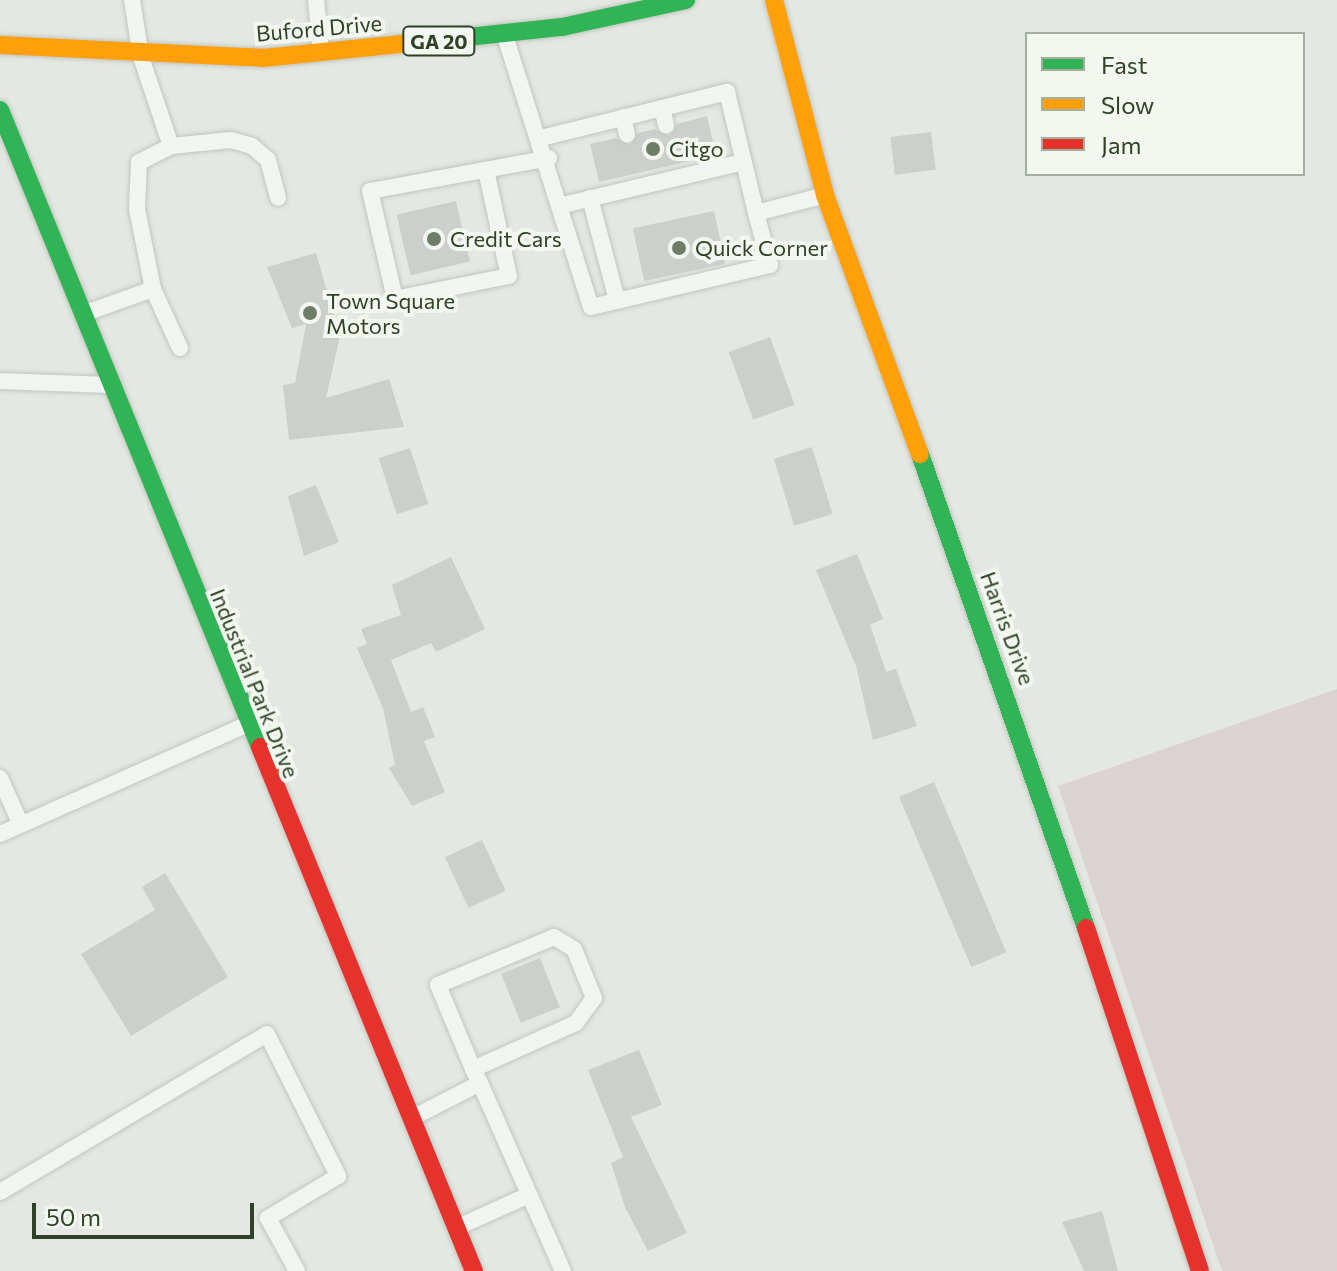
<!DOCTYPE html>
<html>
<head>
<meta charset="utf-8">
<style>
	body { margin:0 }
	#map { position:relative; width:1337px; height:1271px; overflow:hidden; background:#e4e8e2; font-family:Commissioner,sans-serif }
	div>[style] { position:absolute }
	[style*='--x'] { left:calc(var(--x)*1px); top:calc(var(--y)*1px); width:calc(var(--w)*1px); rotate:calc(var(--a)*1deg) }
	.green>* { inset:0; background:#dbd2d2 }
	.building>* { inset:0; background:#ccd0ca; transform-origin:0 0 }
	.roads { filter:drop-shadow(0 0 2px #c2c6c0) drop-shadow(0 0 2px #c2c6c0) }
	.lane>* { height:16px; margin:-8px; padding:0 8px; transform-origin:8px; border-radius:8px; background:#f2f4f2 }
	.fast>* { height:18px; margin:-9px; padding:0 9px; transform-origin:9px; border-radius:9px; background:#30b455 }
	.slow>* { height:18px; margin:-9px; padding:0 9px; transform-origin:9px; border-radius:9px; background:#ff9f0a }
	.jam>* { height:18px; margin:-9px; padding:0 9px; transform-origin:9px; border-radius:9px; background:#e5322d }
	.dots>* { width:22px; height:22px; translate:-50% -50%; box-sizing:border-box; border:4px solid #f2f7ef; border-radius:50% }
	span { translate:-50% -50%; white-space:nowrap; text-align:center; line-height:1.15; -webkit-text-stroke:8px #f2f7ef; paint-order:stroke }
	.shield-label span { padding:2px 6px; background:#f2f7ef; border:2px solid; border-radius:6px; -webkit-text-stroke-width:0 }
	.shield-label { font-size:20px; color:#2f4227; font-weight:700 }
	.street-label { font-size:22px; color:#2f4227 }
	.poi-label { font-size:22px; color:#2f4227 }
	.left { translate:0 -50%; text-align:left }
	.legend { position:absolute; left:1025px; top:32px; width:280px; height:144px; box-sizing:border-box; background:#f2f7ef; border:2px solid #a4af9f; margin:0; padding:10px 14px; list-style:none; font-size:24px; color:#2f4227 }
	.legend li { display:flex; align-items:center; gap:16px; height:40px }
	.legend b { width:40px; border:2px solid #a4af9f }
	.scale { position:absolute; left:32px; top:1203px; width:222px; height:36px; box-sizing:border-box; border:4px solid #2f4227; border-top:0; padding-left:10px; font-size:24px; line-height:28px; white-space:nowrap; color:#2f4227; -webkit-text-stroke:6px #f2f7ef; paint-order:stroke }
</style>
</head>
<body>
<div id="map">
	<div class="green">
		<i style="clip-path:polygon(1337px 689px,1337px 1271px,1222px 1271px,1058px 786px)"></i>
	</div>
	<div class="building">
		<i style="clip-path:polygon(707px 116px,716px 155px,599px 182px,590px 144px,616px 138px,630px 145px,638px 133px,655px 129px,669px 136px,677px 124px)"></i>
		<i style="left:931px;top:132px;width:38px;height:41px;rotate:83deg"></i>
		<i style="left:456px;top:201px;width:62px;height:61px;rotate:77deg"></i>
		<i style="left:714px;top:211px;width:54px;height:83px;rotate:78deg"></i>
		<i style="clip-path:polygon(316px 253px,340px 336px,326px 398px,389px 379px,404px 427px,289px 440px,283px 385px,295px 383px,306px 324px,292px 328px,267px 267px)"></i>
		<i style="left:770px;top:337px;width:72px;height:44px;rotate:70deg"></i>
		<i style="left:812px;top:447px;width:70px;height:40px;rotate:73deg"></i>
		<i style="left:410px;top:448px;width:59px;height:33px;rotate:72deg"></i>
		<i style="clip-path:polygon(316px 485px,339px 542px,304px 556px,288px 496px)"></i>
		<i style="clip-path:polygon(857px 554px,883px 619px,870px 625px,886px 672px,896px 669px,917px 726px,873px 740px,856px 666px,816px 570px)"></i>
		<i style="clip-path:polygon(451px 557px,485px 629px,436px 652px,431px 643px,391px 660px,411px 712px,423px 707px,435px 737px,424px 741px,445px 792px,412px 806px,389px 768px,395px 765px,383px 708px,357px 648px,367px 644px,361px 629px,401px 615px,392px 585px)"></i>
		<i style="left:934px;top:782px;width:185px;height:38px;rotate:67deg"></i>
		<i style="left:482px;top:840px;width:56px;height:41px;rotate:65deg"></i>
		<i style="clip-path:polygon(165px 873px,228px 977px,131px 1036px,81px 954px,155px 910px,142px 887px)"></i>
		<i style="left:540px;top:958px;width:53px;height:42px;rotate:68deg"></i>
		<i style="clip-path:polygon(639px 1050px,662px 1105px,631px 1117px,687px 1233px,648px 1251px,625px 1207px,611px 1163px,623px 1157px,588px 1070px)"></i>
		<i style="clip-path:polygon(1102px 1211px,1118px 1271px,1084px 1271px,1062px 1222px)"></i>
	</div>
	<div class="roads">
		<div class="lane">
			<i style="--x:132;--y:0;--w:58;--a:81"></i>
			<i style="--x:141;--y:57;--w:94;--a:71.4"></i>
			<i style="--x:171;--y:146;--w:60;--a:-5.7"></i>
			<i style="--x:231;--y:140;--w:22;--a:16"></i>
			<i style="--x:252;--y:146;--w:21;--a:41"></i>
			<i style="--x:268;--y:160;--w:39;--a:75"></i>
			<i style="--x:316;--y:0;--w:51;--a:84.4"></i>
			<i style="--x:505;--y:36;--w:284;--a:72.4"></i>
			<i style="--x:591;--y:307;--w:184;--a:-13.2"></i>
			<i style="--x:770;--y:265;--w:54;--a:-105.1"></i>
			<i style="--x:756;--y:213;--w:68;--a:-14.4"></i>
			<i style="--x:662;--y:108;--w:18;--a:77"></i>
			<i style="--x:623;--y:117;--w:18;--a:77"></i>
			<i style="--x:541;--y:138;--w:192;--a:-13.9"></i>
			<i style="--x:727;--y:92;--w:124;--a:76.5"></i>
			<i style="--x:171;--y:146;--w:36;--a:153"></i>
			<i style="--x:139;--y:162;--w:47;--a:92.4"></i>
			<i style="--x:137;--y:209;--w:82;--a:78.7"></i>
			<i style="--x:153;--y:289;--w:65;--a:65.4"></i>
			<i style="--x:486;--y:170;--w:108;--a:77.8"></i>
			<i style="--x:509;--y:276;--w:116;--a:168.6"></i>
			<i style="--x:395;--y:299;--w:111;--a:-103"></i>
			<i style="--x:370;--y:191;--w:182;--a:-10.4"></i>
			<i style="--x:590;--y:198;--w:106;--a:75.2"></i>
			<i style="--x:563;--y:205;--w:185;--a:-13.4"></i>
			<i style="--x:83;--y:314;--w:74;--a:-19.7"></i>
			<i style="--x:0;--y:381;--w:108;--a:2.1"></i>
			<i style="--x:0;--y:778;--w:51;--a:65.9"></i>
			<i style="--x:0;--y:834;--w:269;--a:-23.9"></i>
			<i style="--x:480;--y:1083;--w:206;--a:66.2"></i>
			<i style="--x:412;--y:1118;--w:76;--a:-27.2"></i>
			<i style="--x:480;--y:1083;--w:16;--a:-117"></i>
			<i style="--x:473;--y:1069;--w:91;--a:-112.6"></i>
			<i style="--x:438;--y:985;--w:126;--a:-22.5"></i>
			<i style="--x:554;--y:937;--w:23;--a:31"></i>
			<i style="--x:574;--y:949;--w:53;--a:67.8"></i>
			<i style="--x:594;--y:998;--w:31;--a:126"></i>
			<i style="--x:576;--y:1023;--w:113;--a:155.9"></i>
			<i style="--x:0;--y:1192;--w:310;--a:-30.6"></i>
			<i style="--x:267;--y:1034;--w:159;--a:63.4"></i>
			<i style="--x:338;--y:1176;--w:82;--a:149"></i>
			<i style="--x:268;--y:1218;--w:60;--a:61.3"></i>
			<i style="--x:458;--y:1227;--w:78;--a:-24.3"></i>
		</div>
		<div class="fast">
			<i style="--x:402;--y:44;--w:161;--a:-6.1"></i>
			<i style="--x:562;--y:27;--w:127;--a:-12.3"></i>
			<i style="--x:0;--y:110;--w:688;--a:67.8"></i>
			<i style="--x:920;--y:454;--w:502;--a:70.7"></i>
		</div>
		<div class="slow">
			<i style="--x:774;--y:0;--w:202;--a:75.3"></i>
			<i style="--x:825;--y:195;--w:276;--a:69.9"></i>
			<i style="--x:0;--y:45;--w:263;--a:2.8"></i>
			<i style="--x:263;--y:58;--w:140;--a:-5.8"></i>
		</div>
		<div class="jam">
			<i style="--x:260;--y:747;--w:566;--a:67.79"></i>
			<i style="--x:1086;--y:928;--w:361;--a:71.6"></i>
		</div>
	</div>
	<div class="dots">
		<i style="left:653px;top:149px;background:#6e7c68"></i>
		<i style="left:434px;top:239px;background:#6e7c68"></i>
		<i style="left:679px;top:248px;background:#6e7c68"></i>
		<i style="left:310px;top:313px;background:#6e7c68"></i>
	</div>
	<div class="shield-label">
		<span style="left:439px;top:41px">GA 20</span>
	</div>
	<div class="street-label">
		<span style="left:319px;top:28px;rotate:-5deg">Buford Drive</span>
		<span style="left:1008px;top:628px;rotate:70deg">Harris Drive</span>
		<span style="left:255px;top:683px;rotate:68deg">Industrial Park Drive</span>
	</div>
	<div class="poi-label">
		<span class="left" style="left:669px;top:149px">Citgo</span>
		<span class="left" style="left:450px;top:239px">Credit Cars</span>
		<span class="left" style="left:695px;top:248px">Quick Corner</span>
		<span class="left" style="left:326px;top:313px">Town Square<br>Motors</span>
	</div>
	<ul class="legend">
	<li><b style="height:10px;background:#30b455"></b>Fast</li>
	<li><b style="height:10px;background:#ff9f0a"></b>Slow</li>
	<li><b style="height:10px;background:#e5322d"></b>Jam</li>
	</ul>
	<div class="scale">50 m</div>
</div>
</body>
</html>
